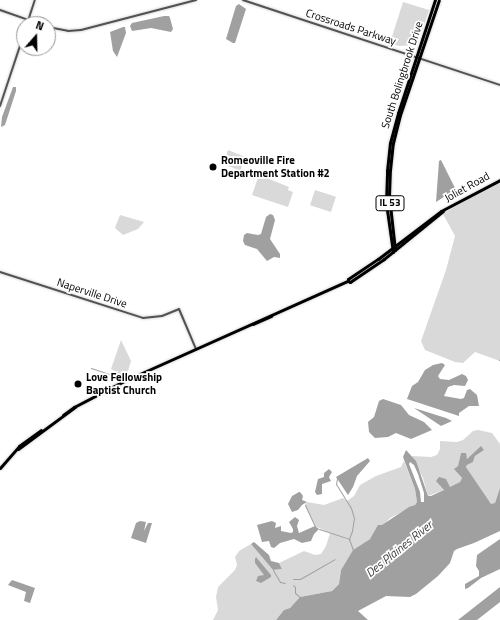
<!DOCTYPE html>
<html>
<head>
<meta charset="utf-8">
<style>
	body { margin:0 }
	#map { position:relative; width:500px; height:620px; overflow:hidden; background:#fff; font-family:"Titillium Web",sans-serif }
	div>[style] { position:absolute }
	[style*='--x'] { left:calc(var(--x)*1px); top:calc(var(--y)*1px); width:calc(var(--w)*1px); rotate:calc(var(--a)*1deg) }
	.green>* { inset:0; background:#d9d9d9; transform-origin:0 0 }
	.water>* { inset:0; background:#a0a0a0 }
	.stream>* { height:1px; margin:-0.5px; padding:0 0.5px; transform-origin:0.5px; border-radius:0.5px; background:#a0a0a0 }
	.roads { filter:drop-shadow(0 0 1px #dbdbdb) drop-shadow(0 0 1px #dbdbdb) }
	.minor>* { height:2px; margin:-1px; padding:0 1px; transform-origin:1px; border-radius:1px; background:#525252 }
	.major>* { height:3px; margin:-1.5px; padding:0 1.5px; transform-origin:1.5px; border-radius:1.5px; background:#000 }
	.dots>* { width:11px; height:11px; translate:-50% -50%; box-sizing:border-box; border:2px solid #fff; border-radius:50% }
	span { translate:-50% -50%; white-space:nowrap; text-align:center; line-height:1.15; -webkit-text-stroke:3.5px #fff; paint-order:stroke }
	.shield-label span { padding:1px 3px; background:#fff; border:1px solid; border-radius:3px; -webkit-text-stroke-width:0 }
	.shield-label { font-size:10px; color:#000; font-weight:700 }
	.street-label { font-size:11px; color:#000 }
	.poi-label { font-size:11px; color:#000; font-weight:700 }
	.left { translate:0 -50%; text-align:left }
	.water-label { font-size:12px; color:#414141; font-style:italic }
	.north { position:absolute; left:16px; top:16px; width:40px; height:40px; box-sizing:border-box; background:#fff; border:1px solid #999; border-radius:50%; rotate:20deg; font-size:11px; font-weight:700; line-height:16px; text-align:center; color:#000 }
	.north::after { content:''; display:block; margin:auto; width:14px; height:18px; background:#000; clip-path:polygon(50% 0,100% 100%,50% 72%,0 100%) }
</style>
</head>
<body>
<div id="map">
	<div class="green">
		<i style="clip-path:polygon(403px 2px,429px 10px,417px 45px,399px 46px,390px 43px)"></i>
		<i style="clip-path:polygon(228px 150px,243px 156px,241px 171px,223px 164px)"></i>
		<i style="clip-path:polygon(259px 175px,289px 187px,288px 190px,293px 192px,288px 207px,252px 195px)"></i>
		<i style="clip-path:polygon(500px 183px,500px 361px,475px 352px,463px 363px,455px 362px,425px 350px,421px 341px,446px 270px,455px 236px,443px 214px,476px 194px)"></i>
		<i style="left:315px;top:190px;width:22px;height:16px;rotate:18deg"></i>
		<i style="clip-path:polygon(120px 215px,144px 222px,138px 229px,123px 235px,115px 228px)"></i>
		<i style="clip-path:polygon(121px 340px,131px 361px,128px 371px,119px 378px,115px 371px,111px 369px)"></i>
		<i style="clip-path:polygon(478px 430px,492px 433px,500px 444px,500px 488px,495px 503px,492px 505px,490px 503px,466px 467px,467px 465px,473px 462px,475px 456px,484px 450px,481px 447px,467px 459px,461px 453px,457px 472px,462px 478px,460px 482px,453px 487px,449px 487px,448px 484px,440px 486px,443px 487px,444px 490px,428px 496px,423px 478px,412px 456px,431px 457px,437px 455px,440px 449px,440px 441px,457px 442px,463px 440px,473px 431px)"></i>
		<i style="clip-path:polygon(404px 461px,415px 489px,417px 502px,415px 505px,390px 518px,370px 539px,353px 550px,341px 570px,339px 584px,332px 591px,300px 597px,290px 608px,284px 610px,276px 620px,213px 620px,218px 610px,216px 597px,218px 587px,235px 570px,237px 565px,235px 557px,239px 551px,251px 544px,273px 570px,282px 569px,279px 563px,304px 551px,315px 555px,321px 554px,326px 546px,330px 533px,315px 526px,306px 508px,305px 505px,307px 502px,324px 505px,343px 498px,347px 501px,354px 496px,360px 485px,376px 476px,401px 467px)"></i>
	</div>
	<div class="water">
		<i style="clip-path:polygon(239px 4px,246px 9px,235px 43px,233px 43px,226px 39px,236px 6px)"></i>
		<i style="clip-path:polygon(164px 16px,169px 16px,170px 18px,173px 29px,171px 32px,151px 28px,132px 31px,130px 26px,132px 23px)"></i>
		<i style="clip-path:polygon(123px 27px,125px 27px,126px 33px,117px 57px,113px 51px,110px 32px)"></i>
		<i style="clip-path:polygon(13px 87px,16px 87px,16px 91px,5px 125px,1px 127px,2px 117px)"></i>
		<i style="clip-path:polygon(441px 160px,455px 188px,453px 191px,436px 202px,439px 161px)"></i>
		<i style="clip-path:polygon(270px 214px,273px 215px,275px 220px,270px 239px,280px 254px,280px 258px,274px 257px,267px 261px,257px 249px,245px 245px,243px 241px,244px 235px,247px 233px,258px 235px,261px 234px,266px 217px)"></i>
		<i style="clip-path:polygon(442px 363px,445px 365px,438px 376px,440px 379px,449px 380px,462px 374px,466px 376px,468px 380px,465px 386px,454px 385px,448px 387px,444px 396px,461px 399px,464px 398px,467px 390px,470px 389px,477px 395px,479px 406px,469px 406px,459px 413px,459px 416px,407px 399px,412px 386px,418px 382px,425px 370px,433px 365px)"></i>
		<i style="clip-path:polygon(383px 399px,401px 405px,409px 415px,424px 422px,432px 430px,411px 439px,396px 433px,388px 437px,375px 438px,369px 432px,368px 422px,374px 417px,379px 401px)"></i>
		<i style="clip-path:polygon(414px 408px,446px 418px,452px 421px,441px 426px)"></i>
		<i style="clip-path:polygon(evenodd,481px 446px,484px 450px,475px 456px,473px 462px,467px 465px,466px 467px,491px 504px,495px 503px,500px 488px,500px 531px,474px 543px,457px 549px,454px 551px,450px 563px,438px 576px,416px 594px,410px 597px,386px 596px,358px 611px,368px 620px,276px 620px,284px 610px,290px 608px,300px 597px,332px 591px,339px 584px,341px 570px,353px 550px,370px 539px,378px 525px,382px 525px,409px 507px,415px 505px,417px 502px,415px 489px,403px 457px,406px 450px,416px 461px,428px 496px,431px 496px,444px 490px,436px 481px,439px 477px,446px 479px,450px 487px,460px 482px,462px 478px,454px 469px,458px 466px,461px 453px,466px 453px,467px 459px,481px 446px,410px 462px,414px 465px,418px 474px,424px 493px,424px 502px,421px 502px,420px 492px,409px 464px,410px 462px)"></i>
		<i style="clip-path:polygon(368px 458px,370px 461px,357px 476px,353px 487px,348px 495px,336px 477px)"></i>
		<i style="clip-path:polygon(329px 469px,332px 472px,329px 477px,331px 481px,322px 484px,322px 494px,317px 495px,315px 492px,318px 479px,324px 477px,324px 473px)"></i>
		<i style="clip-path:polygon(299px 492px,300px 492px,303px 496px,302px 500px,307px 502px,302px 505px,298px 510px,292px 512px,288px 504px,292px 496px)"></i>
		<i style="clip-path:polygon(295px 517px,299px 520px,297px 526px,299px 533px,315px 526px,319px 529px,314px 534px,311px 541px,302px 543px,294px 539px,280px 543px,274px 548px,271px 547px,269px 541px,262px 542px,257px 525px,272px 521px,276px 523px,275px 528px,281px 526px,281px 531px,291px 533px,293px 532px,293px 529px,289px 522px)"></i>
		<i style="clip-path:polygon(140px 521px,146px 522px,144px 531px,148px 523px,152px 523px,146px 543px,131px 538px,136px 523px)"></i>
		<i style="clip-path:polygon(500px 539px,500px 569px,481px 578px,468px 588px,465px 589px,465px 584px,479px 576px,479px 571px,476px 566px,477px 555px)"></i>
		<i style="clip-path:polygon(254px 542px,269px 555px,271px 561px,279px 563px,282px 569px,273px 570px,251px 544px)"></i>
		<i style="clip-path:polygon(256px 557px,271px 575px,271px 577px,261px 583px,256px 581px,258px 576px,264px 575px,255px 563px,255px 559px)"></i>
		<i style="clip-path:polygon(12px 580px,35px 588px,30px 603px,24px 601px,26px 592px,8px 585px)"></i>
		<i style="clip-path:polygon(500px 587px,500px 602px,477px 620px,458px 620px)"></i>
	</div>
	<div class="stream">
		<i style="--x:499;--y:360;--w:1;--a:-45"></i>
		<i style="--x:91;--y:368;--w:19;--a:18"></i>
		<i style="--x:337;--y:478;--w:6;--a:99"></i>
		<i style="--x:336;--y:484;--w:28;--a:58"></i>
		<i style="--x:351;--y:508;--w:10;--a:73"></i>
		<i style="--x:354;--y:518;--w:13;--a:99"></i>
		<i style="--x:352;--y:531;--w:9;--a:111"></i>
		<i style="--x:349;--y:539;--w:12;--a:70"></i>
		<i style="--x:305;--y:505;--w:23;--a:65"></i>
		<i style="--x:319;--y:529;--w:32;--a:18"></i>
		<i style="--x:273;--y:570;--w:14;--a:60"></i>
		<i style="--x:280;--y:582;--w:5;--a:11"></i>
		<i style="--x:293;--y:579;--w:7;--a:0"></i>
		<i style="--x:300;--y:579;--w:40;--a:-29.7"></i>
		<i style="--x:293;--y:585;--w:3;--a:45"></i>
		<i style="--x:295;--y:587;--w:6;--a:90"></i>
		<i style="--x:295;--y:593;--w:6;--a:39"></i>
	</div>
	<div class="roads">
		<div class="minor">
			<i style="--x:243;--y:0;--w:271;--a:18.3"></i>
			<i style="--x:0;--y:10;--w:42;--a:19.3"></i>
			<i style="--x:27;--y:24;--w:25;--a:-72"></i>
			<i style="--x:48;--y:27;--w:20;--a:11"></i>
			<i style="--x:68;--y:31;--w:13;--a:-4"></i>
			<i style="--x:81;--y:30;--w:119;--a:-14.6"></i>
			<i style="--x:0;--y:106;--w:76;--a:-71.6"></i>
			<i style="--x:0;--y:272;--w:150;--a:17.8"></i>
			<i style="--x:143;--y:318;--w:19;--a:-6"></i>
			<i style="--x:162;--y:316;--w:18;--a:-22"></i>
			<i style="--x:179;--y:309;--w:43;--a:67"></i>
		</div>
		<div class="major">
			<i style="--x:395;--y:250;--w:54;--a:-96.3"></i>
			<i style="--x:389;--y:196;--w:26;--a:-88"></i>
			<i style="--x:390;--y:170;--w:27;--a:-84"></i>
			<i style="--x:393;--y:143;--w:29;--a:-76"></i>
			<i style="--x:400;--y:115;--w:121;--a:-71.3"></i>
			<i style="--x:393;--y:252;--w:49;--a:-98.1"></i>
			<i style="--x:386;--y:203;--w:32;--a:-88"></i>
			<i style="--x:387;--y:171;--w:28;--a:-84"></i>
			<i style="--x:390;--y:143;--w:31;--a:-75"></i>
			<i style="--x:398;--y:113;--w:119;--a:-71.9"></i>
			<i style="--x:348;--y:281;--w:2;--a:-90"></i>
			<i style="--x:348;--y:279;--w:36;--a:-34"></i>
			<i style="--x:378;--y:259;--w:79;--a:-37.3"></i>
			<i style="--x:441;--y:211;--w:67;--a:-27.7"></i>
			<i style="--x:253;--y:324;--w:20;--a:-24"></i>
			<i style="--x:63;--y:415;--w:14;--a:-36"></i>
			<i style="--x:74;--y:407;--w:56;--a:-27.5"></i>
			<i style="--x:124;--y:381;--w:245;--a:-24.1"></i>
			<i style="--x:348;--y:281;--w:2;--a:27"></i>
			<i style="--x:350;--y:282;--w:41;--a:-34.1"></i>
			<i style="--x:384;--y:259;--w:76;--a:-39.1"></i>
			<i style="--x:18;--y:449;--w:71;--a:-36.4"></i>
			<i style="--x:0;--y:468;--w:29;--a:-49"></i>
			<i style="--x:19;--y:446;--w:27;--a:-36"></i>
		</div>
	</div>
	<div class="dots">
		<i style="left:213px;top:167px;background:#000"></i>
		<i style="left:78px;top:384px;background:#000"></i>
	</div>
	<div class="shield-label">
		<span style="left:390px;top:203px">IL 53</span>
	</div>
	<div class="street-label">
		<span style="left:351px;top:27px;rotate:18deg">Crossroads Parkway</span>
		<span style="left:402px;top:75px;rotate:-72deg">South Bolingbrook Drive</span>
		<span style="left:467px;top:187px;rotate:-29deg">Joliet Road</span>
		<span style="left:92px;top:293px;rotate:18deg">Naperville Drive</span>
	</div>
	<div class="poi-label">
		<span class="left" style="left:221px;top:167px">Romeoville Fire<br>Department Station #2</span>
		<span class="left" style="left:86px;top:384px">Love Fellowship<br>Baptist Church</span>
	</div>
	<div class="water-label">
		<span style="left:399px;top:549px;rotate:-39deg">Des Plaines River</span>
	</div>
	<div class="north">N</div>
</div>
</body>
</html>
